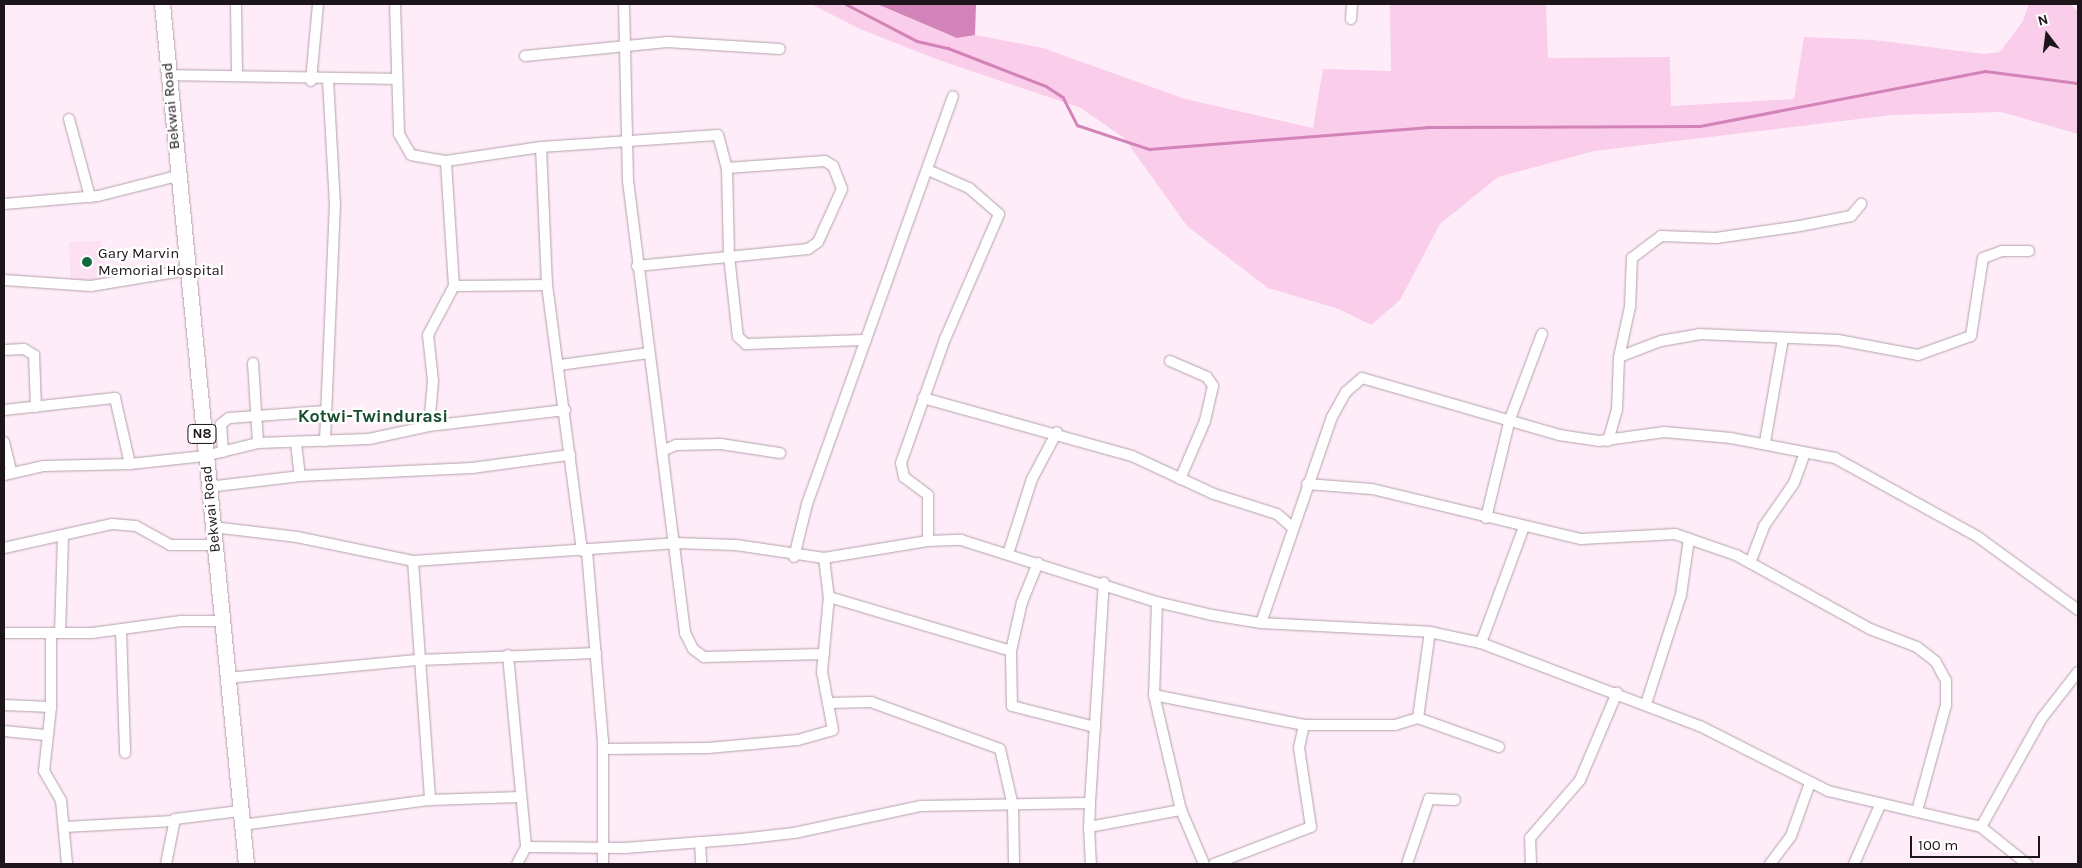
<!DOCTYPE html>
<html>
<head>
<meta charset="utf-8">
<style>
	body { margin:0 }
	#map { position:relative; width:2082px; height:868px; overflow:hidden; background:#feedf8; font-family:Karla,sans-serif }
	div>[style] { position:absolute }
	[style*='--x'] { left:calc(var(--x)*1px); top:calc(var(--y)*1px); width:calc(var(--w)*1px); rotate:calc(var(--a)*1deg) }
	.built>* { inset:0; background:#fde1f2 }
	.green>* { inset:0; background:#facdea }
	.water>* { inset:0; background:#d283b8 }
	.stream>* { height:2.5px; margin:-1.25px; padding:0 1.25px; transform-origin:1.25px; border-radius:1.25px; background:#d283b8 }
	.roads { filter:drop-shadow(0 0 1px #b3a0ac) drop-shadow(0 0 1px #b3a0ac) }
	.minor>* { height:10px; margin:-5px; padding:0 5px; transform-origin:5px; border-radius:5px; background:#fff }
	.highway>* { height:15px; margin:-7.5px; padding:0 7.5px; transform-origin:7.5px; border-radius:7.5px; background:#fff }
	.dots>* { width:14px; height:14px; translate:-50% -50%; box-sizing:border-box; border:2px solid #fff; border-radius:50% }
	span { translate:-50% -50%; white-space:nowrap; text-align:center; line-height:1.15; -webkit-text-stroke:4.5px #fff; paint-order:stroke }
	.shield-label span { padding:1px 4px; background:#fff; border:1px solid; border-radius:4px; -webkit-text-stroke-width:0 }
	.shield-label { font-size:14px; color:#1c151a; font-weight:700 }
	.street-label { font-size:15px; color:#1c151a }
	.poi-label { font-size:15px; color:#1c151a }
	.left { translate:0 -50%; text-align:left }
	.quarter-label { font-size:18px; color:#154d2d; font-weight:700 }
	.frame { position:absolute; inset:0; border:5px solid #1c151a; pointer-events:none }
	.north { position:absolute; left:2022px; top:10px; width:50px; height:50px; -webkit-text-stroke:4px #fff; paint-order:stroke; rotate:345deg; font-size:14px; font-weight:700; line-height:20px; text-align:center; color:#1c151a }
	.north::after { content:''; display:block; margin:auto; width:18px; height:22px; background:#1c151a; clip-path:polygon(50% 0,100% 100%,50% 72%,0 100%) }
	.scale { position:absolute; left:1910px; top:836px; width:130px; height:22px; box-sizing:border-box; border:2px solid #1c151a; border-top:0; padding-left:6px; font-size:15px; line-height:18px; white-space:nowrap; color:#1c151a; -webkit-text-stroke:4px #fff; paint-order:stroke }
</style>
</head>
<body>
<div id="map">
	<div class="built">
		<i style="clip-path:polygon(101px 241px,108px 282px,71px 284px,69px 242px)"></i>
	</div>
	<div class="green">
		<i style="clip-path:polygon(811px 4px,877px 4px,957px 38px,975px 35px,1043px 48px,1185px 99px,1313px 128px,1323px 69px,1391px 71px,1390px 4px,1546px 5px,1548px 58px,1670px 57px,1671px 106px,1794px 99px,1804px 37px,1874px 40px,1984px 54px,2000px 52px,2023px 21px,2029px 4px,2070px 4px,2078px 11px,2078px 134px,2001px 112px,1892px 115px,1594px 151px,1498px 177px,1440px 224px,1400px 300px,1371px 325px,1339px 309px,1268px 288px,1187px 226px,1124px 138px,1081px 108px,936px 59px,860px 29px)"></i>
	</div>
	<div class="water">
		<i style="clip-path:polygon(877px 4px,976px 4px,975px 35px,957px 38px)"></i>
	</div>
	<div class="stream">
		<i style="--x:846;--y:4;--w:80;--a:27.5"></i>
		<i style="--x:917;--y:41;--w:32;--a:13"></i>
		<i style="--x:948;--y:48;--w:105;--a:21.2"></i>
		<i style="--x:1046;--y:86;--w:20;--a:33"></i>
		<i style="--x:1063;--y:97;--w:31;--a:63"></i>
		<i style="--x:1077;--y:125;--w:76;--a:18.4"></i>
		<i style="--x:1149;--y:149;--w:278;--a:-4.5"></i>
		<i style="--x:1426;--y:127;--w:274;--a:-0.2"></i>
		<i style="--x:1700;--y:126;--w:290;--a:-10.9"></i>
		<i style="--x:1985;--y:71;--w:94;--a:7.4"></i>
	</div>
	<div class="roads">
		<div class="minor">
			<i style="--x:236;--y:4;--w:70;--a:89.2"></i>
			<i style="--x:395;--y:4;--w:130;--a:88.2"></i>
			<i style="--x:399;--y:134;--w:24;--a:60"></i>
			<i style="--x:411;--y:155;--w:36;--a:10"></i>
			<i style="--x:446;--y:161;--w:96;--a:-8.4"></i>
			<i style="--x:541;--y:147;--w:177;--a:-3.9"></i>
			<i style="--x:718;--y:135;--w:34;--a:75"></i>
			<i style="--x:727;--y:168;--w:88;--a:88.7"></i>
			<i style="--x:729;--y:256;--w:81;--a:83.7"></i>
			<i style="--x:738;--y:337;--w:11;--a:41"></i>
			<i style="--x:746;--y:344;--w:120;--a:-1.9"></i>
			<i style="--x:624;--y:4;--w:177;--a:88.7"></i>
			<i style="--x:628;--y:181;--w:456;--a:82.8"></i>
			<i style="--x:685;--y:633;--w:18;--a:63"></i>
			<i style="--x:693;--y:649;--w:14;--a:36"></i>
			<i style="--x:704;--y:657;--w:120;--a:-1.4"></i>
			<i style="--x:1351;--y:19;--w:15;--a:-86"></i>
			<i style="--x:525;--y:56;--w:143;--a:-5.6"></i>
			<i style="--x:667;--y:42;--w:113;--a:3.5"></i>
			<i style="--x:168;--y:75;--w:229;--a:1"></i>
			<i style="--x:311;--y:81;--w:77;--a:-84.8"></i>
			<i style="--x:69;--y:119;--w:81;--a:74.9"></i>
			<i style="--x:541;--y:147;--w:138;--a:87.5"></i>
			<i style="--x:547;--y:285;--w:268;--a:82.5"></i>
			<i style="--x:4;--y:204;--w:94;--a:-4.9"></i>
			<i style="--x:98;--y:196;--w:81;--a:-14.2"></i>
			<i style="--x:637;--y:266;--w:172;--a:-5.7"></i>
			<i style="--x:808;--y:249;--w:12;--a:-35"></i>
			<i style="--x:818;--y:242;--w:58;--a:-65.6"></i>
			<i style="--x:842;--y:189;--w:25;--a:-111"></i>
			<i style="--x:833;--y:166;--w:9;--a:-148"></i>
			<i style="--x:825;--y:161;--w:98;--a:175.9"></i>
			<i style="--x:4;--y:280;--w:87;--a:3.9"></i>
			<i style="--x:91;--y:286;--w:98;--a:-9.4"></i>
			<i style="--x:454;--y:286;--w:93;--a:-0.6"></i>
			<i style="--x:4;--y:350;--w:20;--a:-3"></i>
			<i style="--x:24;--y:349;--w:12;--a:31"></i>
			<i style="--x:34;--y:355;--w:52;--a:87.8"></i>
			<i style="--x:1619;--y:357;--w:51;--a:-77.6"></i>
			<i style="--x:1630;--y:307;--w:49;--a:-87.7"></i>
			<i style="--x:1632;--y:258;--w:36;--a:-37"></i>
			<i style="--x:1661;--y:236;--w:55;--a:2.1"></i>
			<i style="--x:1716;--y:238;--w:85;--a:-8.1"></i>
			<i style="--x:1800;--y:226;--w:52;--a:-11.1"></i>
			<i style="--x:1851;--y:216;--w:16;--a:-50"></i>
			<i style="--x:1170;--y:361;--w:40;--a:23.4"></i>
			<i style="--x:1207;--y:377;--w:11;--a:56"></i>
			<i style="--x:1213;--y:386;--w:36;--a:103"></i>
			<i style="--x:1205;--y:421;--w:63;--a:113.3"></i>
			<i style="--x:253;--y:363;--w:80;--a:86.4"></i>
			<i style="--x:560;--y:365;--w:90;--a:-7.7"></i>
			<i style="--x:923;--y:398;--w:217;--a:15.5"></i>
			<i style="--x:1132;--y:456;--w:90;--a:24.9"></i>
			<i style="--x:1214;--y:494;--w:66;--a:17.6"></i>
			<i style="--x:1277;--y:514;--w:20;--a:41"></i>
			<i style="--x:4;--y:410;--w:112;--a:-6.2"></i>
			<i style="--x:115;--y:398;--w:68;--a:77.2"></i>
			<i style="--x:429;--y:426;--w:45;--a:-84.9"></i>
			<i style="--x:433;--y:381;--w:46;--a:-96.2"></i>
			<i style="--x:428;--y:335;--w:55;--a:-62"></i>
			<i style="--x:454;--y:286;--w:125;--a:-93.7"></i>
			<i style="--x:325;--y:441;--w:236;--a:-87.6"></i>
			<i style="--x:335;--y:205;--w:125;--a:-93.2"></i>
			<i style="--x:1608;--y:441;--w:32;--a:-74"></i>
			<i style="--x:1617;--y:410;--w:53;--a:-87.8"></i>
			<i style="--x:1619;--y:357;--w:45;--a:-20.9"></i>
			<i style="--x:1661;--y:341;--w:39;--a:-10"></i>
			<i style="--x:1699;--y:334;--w:139;--a:2.5"></i>
			<i style="--x:1838;--y:340;--w:81;--a:10.6"></i>
			<i style="--x:1918;--y:355;--w:56;--a:-19.7"></i>
			<i style="--x:1971;--y:336;--w:79;--a:-81.3"></i>
			<i style="--x:1983;--y:258;--w:20;--a:-20"></i>
			<i style="--x:2002;--y:251;--w:27;--a:0"></i>
			<i style="--x:4;--y:442;--w:32;--a:76"></i>
			<i style="--x:1765;--y:442;--w:105;--a:-80.1"></i>
			<i style="--x:296;--y:444;--w:32;--a:83"></i>
			<i style="--x:662;--y:451;--w:15;--a:-23"></i>
			<i style="--x:676;--y:445;--w:45;--a:-1.3"></i>
			<i style="--x:721;--y:444;--w:60;--a:8.7"></i>
			<i style="--x:223;--y:452;--w:28;--a:-94"></i>
			<i style="--x:221;--y:424;--w:10;--a:-37"></i>
			<i style="--x:229;--y:418;--w:97;--a:-4.1"></i>
			<i style="--x:4;--y:475;--w:41;--a:-12.7"></i>
			<i style="--x:44;--y:466;--w:86;--a:-1.3"></i>
			<i style="--x:130;--y:464;--w:75;--a:-6.1"></i>
			<i style="--x:205;--y:456;--w:55;--a:-13.8"></i>
			<i style="--x:258;--y:443;--w:111;--a:-2.1"></i>
			<i style="--x:369;--y:439;--w:61;--a:-12.2"></i>
			<i style="--x:429;--y:426;--w:137;--a:-6.7"></i>
			<i style="--x:1307;--y:484;--w:65;--a:4.4"></i>
			<i style="--x:1372;--y:489;--w:215;--a:13.5"></i>
			<i style="--x:1581;--y:539;--w:94;--a:-3"></i>
			<i style="--x:1675;--y:534;--w:65;--a:19"></i>
			<i style="--x:1736;--y:555;--w:153;--a:28.9"></i>
			<i style="--x:1870;--y:629;--w:50;--a:21"></i>
			<i style="--x:1917;--y:647;--w:24;--a:38"></i>
			<i style="--x:1936;--y:662;--w:21;--a:62"></i>
			<i style="--x:1946;--y:681;--w:24;--a:90"></i>
			<i style="--x:1946;--y:705;--w:110;--a:105.3"></i>
			<i style="--x:208;--y:487;--w:93;--a:-6.8"></i>
			<i style="--x:300;--y:476;--w:172;--a:-2.7"></i>
			<i style="--x:472;--y:468;--w:99;--a:-7.6"></i>
			<i style="--x:1486;--y:518;--w:102;--a:-76.4"></i>
			<i style="--x:1510;--y:419;--w:91;--a:-69.4"></i>
			<i style="--x:213;--y:527;--w:85;--a:6.8"></i>
			<i style="--x:297;--y:537;--w:118;--a:11.7"></i>
			<i style="--x:413;--y:561;--w:262;--a:-3.9"></i>
			<i style="--x:674;--y:543;--w:62;--a:1.8"></i>
			<i style="--x:736;--y:545;--w:89;--a:8.4"></i>
			<i style="--x:824;--y:558;--w:105;--a:-9.3"></i>
			<i style="--x:928;--y:541;--w:33;--a:-2"></i>
			<i style="--x:961;--y:540;--w:206;--a:17.6"></i>
			<i style="--x:1157;--y:602;--w:57;--a:13.3"></i>
			<i style="--x:1212;--y:615;--w:50;--a:9.3"></i>
			<i style="--x:1261;--y:623;--w:169;--a:3"></i>
			<i style="--x:1430;--y:632;--w:52;--a:12.2"></i>
			<i style="--x:1481;--y:643;--w:234;--a:20.8"></i>
			<i style="--x:1700;--y:726;--w:144;--a:26.9"></i>
			<i style="--x:1828;--y:791;--w:157;--a:13.2"></i>
			<i style="--x:1981;--y:827;--w:59;--a:38.8"></i>
			<i style="--x:928;--y:541;--w:46;--a:-90"></i>
			<i style="--x:928;--y:495;--w:30;--a:-143"></i>
			<i style="--x:904;--y:477;--w:14;--a:-102"></i>
			<i style="--x:901;--y:463;--w:132;--a:-70.5"></i>
			<i style="--x:945;--y:339;--w:136;--a:-66.6"></i>
			<i style="--x:999;--y:214;--w:40;--a:-139"></i>
			<i style="--x:969;--y:188;--w:43;--a:-156.4"></i>
			<i style="--x:4;--y:548;--w:111;--a:-12.5"></i>
			<i style="--x:112;--y:524;--w:24;--a:5"></i>
			<i style="--x:136;--y:526;--w:39;--a:29"></i>
			<i style="--x:170;--y:545;--w:45;--a:0"></i>
			<i style="--x:587;--y:551;--w:190;--a:85.2"></i>
			<i style="--x:603;--y:740;--w:124;--a:90"></i>
			<i style="--x:1008;--y:554;--w:79;--a:-72.3"></i>
			<i style="--x:1032;--y:479;--w:53;--a:-62"></i>
			<i style="--x:794;--y:557;--w:55;--a:-76.2"></i>
			<i style="--x:807;--y:504;--w:433;--a:-70.3"></i>
			<i style="--x:824;--y:558;--w:39;--a:83"></i>
			<i style="--x:829;--y:597;--w:190;--a:16.5"></i>
			<i style="--x:413;--y:561;--w:240;--a:85.9"></i>
			<i style="--x:430;--y:800;--w:90;--a:-1.9"></i>
			<i style="--x:1038;--y:563;--w:42;--a:112.3"></i>
			<i style="--x:1022;--y:602;--w:50;--a:102.7"></i>
			<i style="--x:1011;--y:651;--w:55;--a:89"></i>
			<i style="--x:1012;--y:706;--w:86;--a:14.2"></i>
			<i style="--x:1750;--y:563;--w:40;--a:-69"></i>
			<i style="--x:1764;--y:526;--w:52;--a:-55.1"></i>
			<i style="--x:1794;--y:483;--w:30;--a:-70"></i>
			<i style="--x:1157;--y:602;--w:93;--a:91.8"></i>
			<i style="--x:1154;--y:695;--w:118;--a:76.8"></i>
			<i style="--x:1181;--y:810;--w:59;--a:66.9"></i>
			<i style="--x:1261;--y:623;--w:218;--a:-71"></i>
			<i style="--x:1332;--y:417;--w:29;--a:-61"></i>
			<i style="--x:1346;--y:392;--w:21;--a:-41"></i>
			<i style="--x:1362;--y:378;--w:205;--a:16.1"></i>
			<i style="--x:1559;--y:435;--w:40;--a:8.5"></i>
			<i style="--x:1599;--y:441;--w:66;--a:-7.9"></i>
			<i style="--x:1664;--y:432;--w:67;--a:5.1"></i>
			<i style="--x:1731;--y:438;--w:106;--a:10.9"></i>
			<i style="--x:1835;--y:458;--w:163;--a:28.9"></i>
			<i style="--x:1978;--y:537;--w:124;--a:36.1"></i>
			<i style="--x:121;--y:630;--w:123;--a:88.1"></i>
			<i style="--x:4;--y:633;--w:88;--a:0"></i>
			<i style="--x:92;--y:633;--w:90;--a:-7.7"></i>
			<i style="--x:181;--y:621;--w:42;--a:0"></i>
			<i style="--x:51;--y:633;--w:74;--a:90"></i>
			<i style="--x:51;--y:707;--w:64;--a:96.2"></i>
			<i style="--x:44;--y:771;--w:34;--a:60"></i>
			<i style="--x:61;--y:800;--w:64;--a:84.6"></i>
			<i style="--x:60;--y:633;--w:98;--a:-88.2"></i>
			<i style="--x:1481;--y:643;--w:124;--a:-69.7"></i>
			<i style="--x:508;--y:655;--w:193;--a:84.6"></i>
			<i style="--x:526;--y:847;--w:99;--a:0.6"></i>
			<i style="--x:625;--y:848;--w:116;--a:-4.4"></i>
			<i style="--x:741;--y:839;--w:53;--a:-6.5"></i>
			<i style="--x:794;--y:833;--w:130;--a:-12"></i>
			<i style="--x:921;--y:806;--w:169;--a:-1"></i>
			<i style="--x:1090;--y:803;--w:24;--a:92"></i>
			<i style="--x:1089;--y:827;--w:94;--a:-10.5"></i>
			<i style="--x:227;--y:678;--w:193;--a:-5.4"></i>
			<i style="--x:419;--y:660;--w:177;--a:-2.3"></i>
			<i style="--x:1154;--y:695;--w:153;--a:11.3"></i>
			<i style="--x:1304;--y:725;--w:91;--a:0"></i>
			<i style="--x:1395;--y:725;--w:24;--a:-17"></i>
			<i style="--x:1418;--y:718;--w:86;--a:19.7"></i>
			<i style="--x:829;--y:703;--w:42;--a:-1.4"></i>
			<i style="--x:871;--y:702;--w:137;--a:20"></i>
			<i style="--x:1000;--y:749;--w:58;--a:77.2"></i>
			<i style="--x:1013;--y:806;--w:58;--a:89"></i>
			<i style="--x:1646;--y:704;--w:114;--a:-72.2"></i>
			<i style="--x:1681;--y:595;--w:57;--a:-81.9"></i>
			<i style="--x:4;--y:705;--w:47;--a:2.4"></i>
			<i style="--x:1418;--y:718;--w:87;--a:-82.1"></i>
			<i style="--x:4;--y:731;--w:41;--a:5.6"></i>
			<i style="--x:603;--y:749;--w:105;--a:-0.5"></i>
			<i style="--x:708;--y:748;--w:90;--a:-5.1"></i>
			<i style="--x:798;--y:740;--w:36;--a:-16"></i>
			<i style="--x:833;--y:730;--w:59;--a:-100.7"></i>
			<i style="--x:822;--y:672;--w:75;--a:-84.7"></i>
			<i style="--x:1090;--y:803;--w:221;--a:-86.4"></i>
			<i style="--x:242;--y:825;--w:190;--a:-7.6"></i>
			<i style="--x:65;--y:827;--w:108;--a:-3.2"></i>
			<i style="--x:1089;--y:827;--w:37;--a:87"></i>
			<i style="--x:1981;--y:827;--w:125;--a:-60.8"></i>
			<i style="--x:2042;--y:718;--w:58;--a:-52"></i>
			<i style="--x:700;--y:842;--w:22;--a:87"></i>
			<i style="--x:166;--y:864;--w:46;--a:-78.7"></i>
			<i style="--x:175;--y:819;--w:65;--a:-7"></i>
			<i style="--x:517;--y:864;--w:19;--a:-62"></i>
			<i style="--x:1214;--y:864;--w:104;--a:-20.9"></i>
			<i style="--x:1311;--y:827;--w:80;--a:-98.6"></i>
			<i style="--x:1299;--y:748;--w:24;--a:-78"></i>
			<i style="--x:1407;--y:864;--w:69;--a:-71.3"></i>
			<i style="--x:1429;--y:799;--w:26;--a:2"></i>
			<i style="--x:1531;--y:864;--w:26;--a:-92"></i>
			<i style="--x:1530;--y:838;--w:77;--a:-49.2"></i>
			<i style="--x:1580;--y:780;--w:95;--a:-67"></i>
			<i style="--x:1770;--y:864;--w:35;--a:-53"></i>
			<i style="--x:1791;--y:836;--w:56;--a:-70.3"></i>
			<i style="--x:1854;--y:864;--w:64;--a:-66.2"></i>
		</div>
		<div class="highway">
			<i style="--x:162;--y:4;--w:864;--a:84.42"></i>
		</div>
	</div>
	<div class="dots">
		<i style="left:87px;top:262px;background:#136a3c"></i>
	</div>
	<div class="shield-label">
		<span style="left:202px;top:434px">N8</span>
	</div>
	<div class="street-label">
		<span style="left:171px;top:106px;rotate:-95deg">Bekwai Road</span>
		<span style="left:211px;top:509px;rotate:-96deg">Bekwai Road</span>
	</div>
	<div class="poi-label">
		<span class="left" style="left:98px;top:262px">Gary Marvin<br>Memorial Hospital</span>
	</div>
	<div class="quarter-label">
		<span style="left:373px;top:416px">Kotwi-Twindurasi</span>
	</div>
	<div class="frame"></div>
	<div class="north">N</div>
	<div class="scale">100 m</div>
</div>
</body>
</html>
